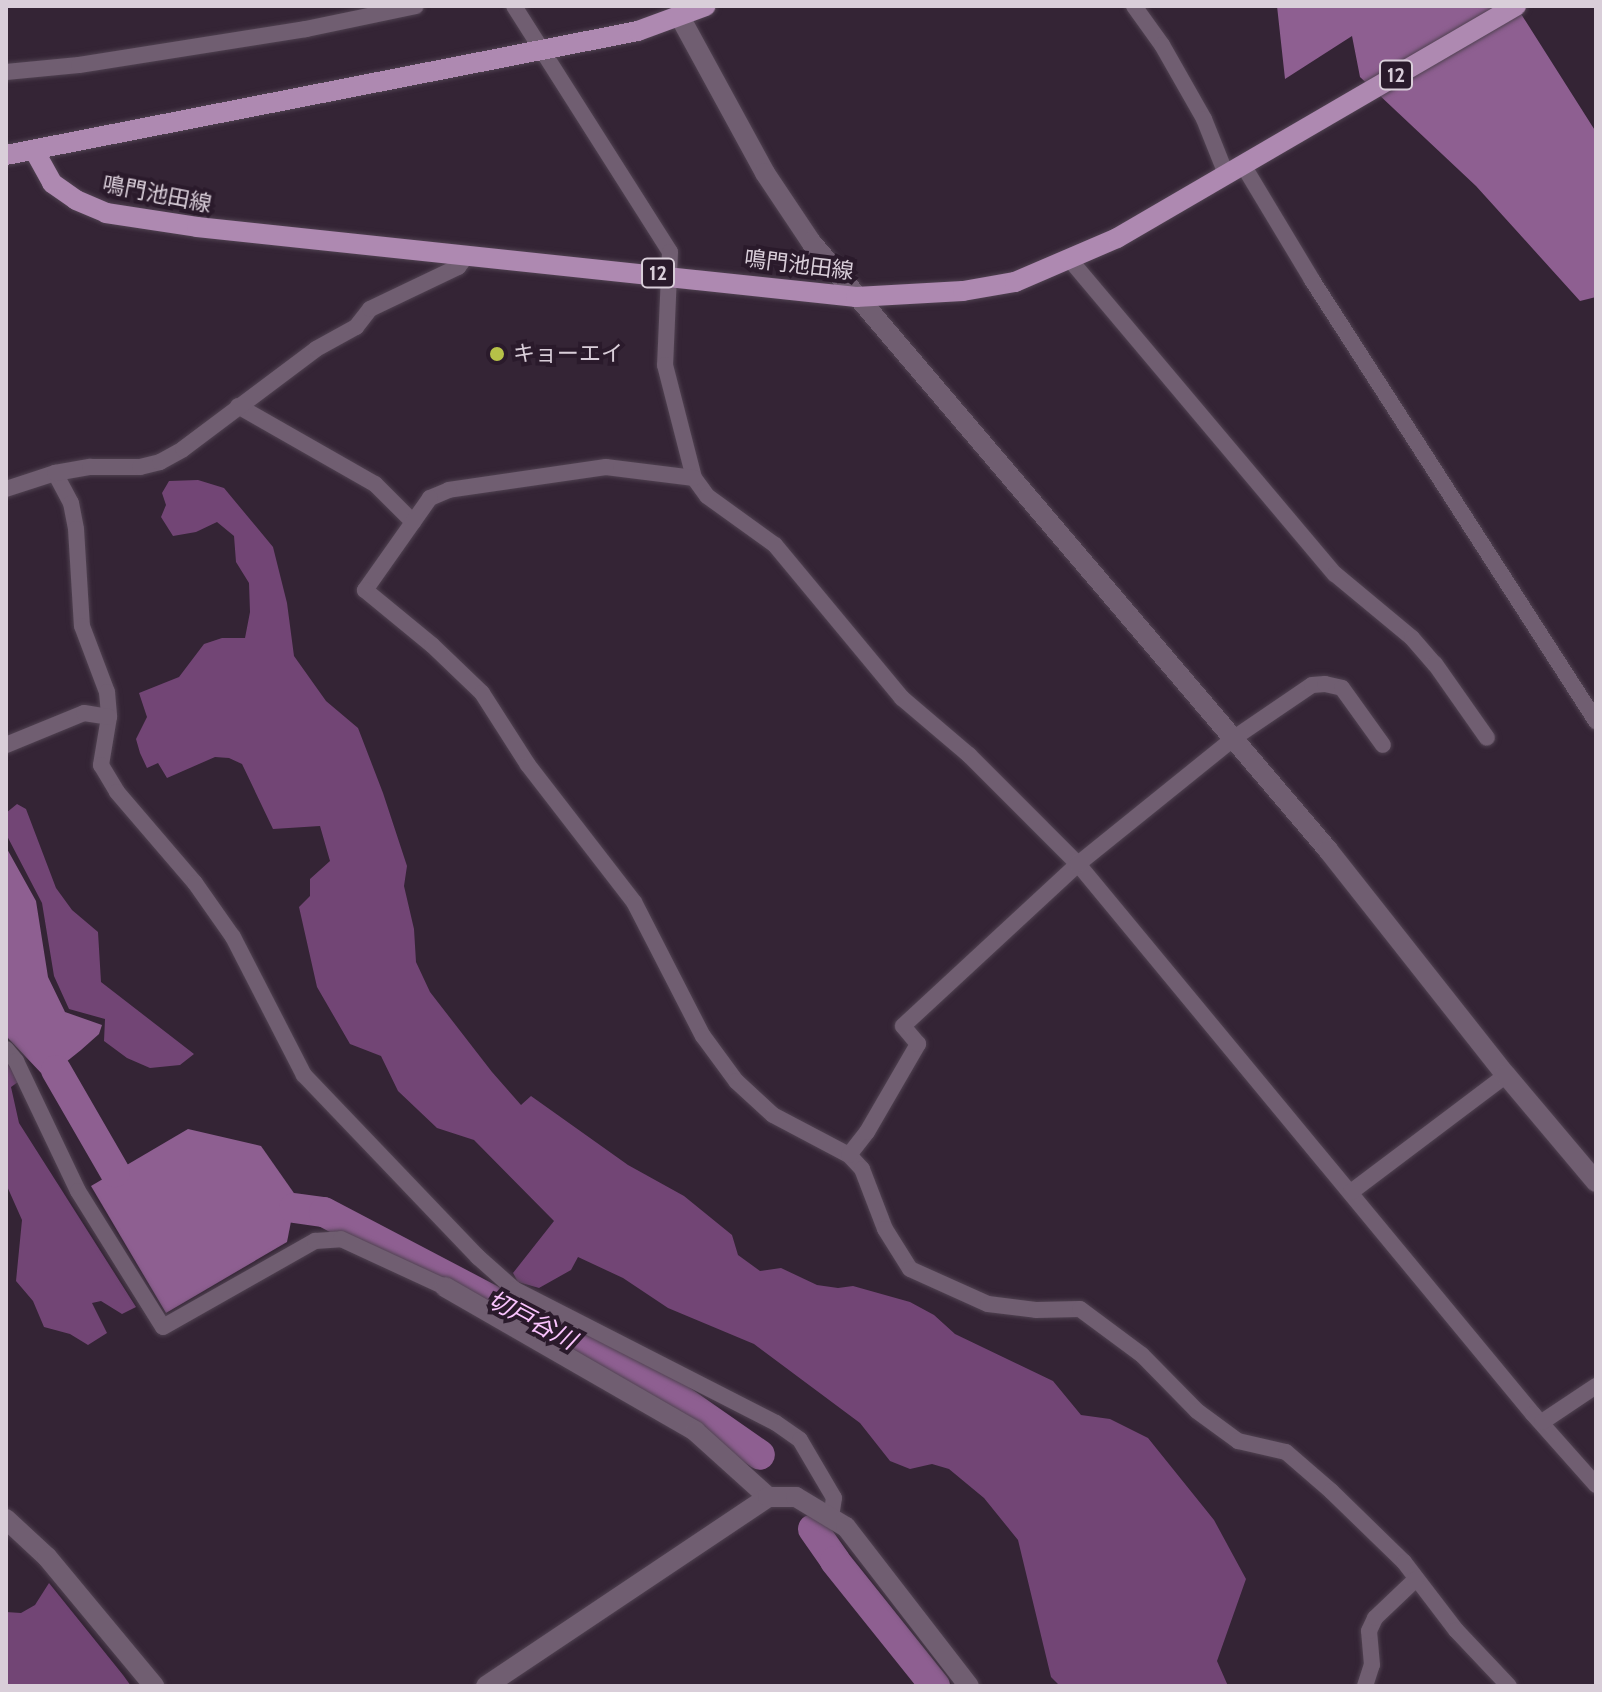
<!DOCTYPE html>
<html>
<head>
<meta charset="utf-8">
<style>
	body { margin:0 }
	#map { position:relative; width:1602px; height:1692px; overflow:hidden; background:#342435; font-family:Cabin,"Noto Sans JP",sans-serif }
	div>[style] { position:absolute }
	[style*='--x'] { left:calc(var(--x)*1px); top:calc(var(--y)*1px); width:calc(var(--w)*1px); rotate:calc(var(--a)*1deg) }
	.forest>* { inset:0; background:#724575 }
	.water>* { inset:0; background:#8e5f91 }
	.river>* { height:30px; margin:-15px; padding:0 15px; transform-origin:15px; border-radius:15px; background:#8e5f91 }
	.roads { filter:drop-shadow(0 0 2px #504251) drop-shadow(0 0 2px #504251) }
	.minor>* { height:16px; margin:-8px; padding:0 8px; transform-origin:8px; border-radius:8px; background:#705e71 }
	.tertiary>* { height:20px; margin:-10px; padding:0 10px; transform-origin:10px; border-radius:10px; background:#705e71 }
	.primary>* { height:20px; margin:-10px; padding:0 10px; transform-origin:10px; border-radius:10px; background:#ae89b1 }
	.dots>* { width:22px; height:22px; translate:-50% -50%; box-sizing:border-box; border:4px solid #2a1a2b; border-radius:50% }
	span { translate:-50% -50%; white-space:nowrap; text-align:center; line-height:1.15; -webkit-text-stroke:8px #2a1a2b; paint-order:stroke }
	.shield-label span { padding:2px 6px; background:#2a1a2b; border:2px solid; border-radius:6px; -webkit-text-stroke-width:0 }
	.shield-label { font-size:20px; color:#d9ced9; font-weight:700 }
	.street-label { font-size:22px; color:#d9ced9 }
	.poi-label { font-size:22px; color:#d9ced9 }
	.left { translate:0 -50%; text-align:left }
	.water-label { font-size:24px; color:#fbc4ff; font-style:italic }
	.frame { position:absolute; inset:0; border:8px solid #d9ced9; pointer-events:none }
</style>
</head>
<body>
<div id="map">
	<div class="forest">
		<i style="clip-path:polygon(198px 480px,224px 488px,273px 547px,287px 603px,294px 656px,326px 701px,358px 728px,383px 793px,407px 866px,404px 886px,414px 929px,416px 962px,430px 992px,492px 1072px,521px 1105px,531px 1096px,628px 1165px,684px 1196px,732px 1235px,738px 1255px,760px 1271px,781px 1268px,817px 1285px,838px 1288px,853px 1286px,910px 1302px,934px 1315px,955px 1334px,1053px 1381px,1081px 1415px,1110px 1419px,1148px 1438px,1214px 1520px,1246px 1579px,1217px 1661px,1228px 1686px,1060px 1686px,1051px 1677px,1018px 1540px,984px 1498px,949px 1469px,932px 1464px,910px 1469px,890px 1461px,860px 1423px,754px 1344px,668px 1308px,623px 1278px,578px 1257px,571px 1270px,539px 1288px,518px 1282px,513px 1273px,554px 1221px,474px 1140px,437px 1128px,398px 1091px,381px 1056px,350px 1044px,317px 987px,299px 907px,310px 896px,310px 879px,330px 861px,320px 826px,273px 829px,242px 764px,229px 758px,215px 757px,167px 778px,158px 763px,147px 768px,140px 753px,136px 739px,147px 717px,139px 693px,179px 677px,204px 644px,222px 638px,245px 638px,250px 612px,249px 583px,236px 562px,234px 536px,217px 522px,196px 532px,173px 536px,161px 517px,166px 505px,162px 493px,169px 481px)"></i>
		<i style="clip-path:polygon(17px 804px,26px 809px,56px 888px,72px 910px,98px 932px,101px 982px,194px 1054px,180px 1065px,150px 1068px,127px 1058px,104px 1041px,105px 1019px,69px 1009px,54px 976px,42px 903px,6px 834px,6px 813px)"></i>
		<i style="clip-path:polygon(6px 1060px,18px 1082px,11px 1087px,19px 1123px,136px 1307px,122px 1314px,101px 1301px,92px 1303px,107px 1333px,88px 1345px,70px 1334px,44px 1327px,33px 1301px,16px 1281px,22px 1220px,6px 1184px)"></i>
		<i style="clip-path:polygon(49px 1583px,123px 1675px,131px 1686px,6px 1686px,6px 1612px,21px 1613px,35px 1605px)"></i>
	</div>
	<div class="water">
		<i style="clip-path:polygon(1277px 6px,1516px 6px,1596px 132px,1596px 297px,1580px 301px,1476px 186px,1360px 77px,1352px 36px,1285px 79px)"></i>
		<i style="clip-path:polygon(6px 847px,36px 901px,48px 977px,65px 1012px,102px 1025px,99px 1034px,81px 1050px,56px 1070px,43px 1075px,6px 1036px)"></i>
		<i style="clip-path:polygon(188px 1129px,261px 1146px,296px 1196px,287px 1242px,166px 1313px,91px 1186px)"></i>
	</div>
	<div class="river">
		<i style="--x:56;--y:1070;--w:118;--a:60"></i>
		<i style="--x:294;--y:1208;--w:30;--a:8"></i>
		<i style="--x:324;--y:1212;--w:399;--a:27.7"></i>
		<i style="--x:677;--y:1397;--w:101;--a:34.9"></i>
		<i style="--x:813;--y:1529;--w:39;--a:55"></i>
		<i style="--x:835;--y:1561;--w:160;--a:51.3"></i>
	</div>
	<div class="roads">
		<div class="minor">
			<i style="--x:514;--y:6;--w:291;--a:57.6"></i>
			<i style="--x:670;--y:252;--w:113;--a:92.5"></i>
			<i style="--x:665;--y:365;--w:117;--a:75.6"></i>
			<i style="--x:694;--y:478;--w:22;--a:54"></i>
			<i style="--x:707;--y:496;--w:84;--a:35.8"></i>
			<i style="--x:775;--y:545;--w:199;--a:50.3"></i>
			<i style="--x:902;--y:698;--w:88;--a:40.4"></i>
			<i style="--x:969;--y:755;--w:154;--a:45"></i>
			<i style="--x:1078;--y:864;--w:714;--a:50.4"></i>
			<i style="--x:1533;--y:1414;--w:95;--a:48.4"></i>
			<i style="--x:1134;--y:6;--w:48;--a:54.3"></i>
			<i style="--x:1162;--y:45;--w:85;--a:60.4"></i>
			<i style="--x:1204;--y:119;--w:59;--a:68.2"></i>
			<i style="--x:6;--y:72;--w:73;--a:-5.5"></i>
			<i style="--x:79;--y:65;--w:230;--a:-9"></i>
			<i style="--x:306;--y:29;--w:112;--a:-11.8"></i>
			<i style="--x:1243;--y:165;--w:134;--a:59"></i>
			<i style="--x:1312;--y:280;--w:525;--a:57.22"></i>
			<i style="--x:1071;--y:261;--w:409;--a:49.9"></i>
			<i style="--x:1335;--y:574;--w:100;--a:39.7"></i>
			<i style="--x:1412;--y:638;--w:35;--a:49"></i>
			<i style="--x:1435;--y:664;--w:90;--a:54.9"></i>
			<i style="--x:238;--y:406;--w:158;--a:29.7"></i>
			<i style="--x:375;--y:484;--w:54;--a:45"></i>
			<i style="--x:55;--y:473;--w:34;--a:62"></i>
			<i style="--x:71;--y:503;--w:26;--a:79"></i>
			<i style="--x:76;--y:529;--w:97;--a:86.5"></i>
			<i style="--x:82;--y:626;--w:71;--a:69.3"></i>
			<i style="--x:107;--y:692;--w:25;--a:85"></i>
			<i style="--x:109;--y:717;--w:49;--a:99.5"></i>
			<i style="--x:101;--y:765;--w:31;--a:59"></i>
			<i style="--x:117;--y:792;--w:120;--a:49.4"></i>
			<i style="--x:195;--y:883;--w:66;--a:54.9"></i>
			<i style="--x:233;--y:937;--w:155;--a:62.8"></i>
			<i style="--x:304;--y:1075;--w:252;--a:46.3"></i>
			<i style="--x:478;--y:1257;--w:48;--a:41.6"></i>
			<i style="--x:514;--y:1289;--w:294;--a:27.1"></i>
			<i style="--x:776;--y:1423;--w:29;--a:35"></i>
			<i style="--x:800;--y:1440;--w:67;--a:59.6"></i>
			<i style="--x:834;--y:1498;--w:18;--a:99"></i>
			<i style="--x:694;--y:478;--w:89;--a:-172.9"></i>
			<i style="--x:606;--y:467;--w:159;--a:171.7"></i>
			<i style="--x:449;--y:490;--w:21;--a:157"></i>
			<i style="--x:430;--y:498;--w:113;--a:125.2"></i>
			<i style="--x:365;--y:590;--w:87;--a:39.4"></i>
			<i style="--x:432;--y:645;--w:69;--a:43.8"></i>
			<i style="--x:482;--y:693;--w:85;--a:57.4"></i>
			<i style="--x:528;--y:765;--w:173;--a:52.3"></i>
			<i style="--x:634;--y:902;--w:151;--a:62.8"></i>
			<i style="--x:703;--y:1036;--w:56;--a:53.7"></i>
			<i style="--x:736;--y:1081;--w:50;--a:42.6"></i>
			<i style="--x:773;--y:1115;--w:86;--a:27.8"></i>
			<i style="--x:849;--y:1155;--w:19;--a:47"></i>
			<i style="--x:862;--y:1169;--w:64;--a:69"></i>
			<i style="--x:885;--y:1229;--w:47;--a:58"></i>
			<i style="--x:910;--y:1269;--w:85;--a:24.2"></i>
			<i style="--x:988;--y:1304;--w:48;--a:7.1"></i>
			<i style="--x:1036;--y:1310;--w:44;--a:-1.3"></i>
			<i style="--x:1080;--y:1309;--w:77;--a:36.6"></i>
			<i style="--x:1142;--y:1355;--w:78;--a:45.5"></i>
			<i style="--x:1197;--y:1411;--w:51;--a:36.2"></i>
			<i style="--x:1238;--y:1441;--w:49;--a:12.9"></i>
			<i style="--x:1286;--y:1452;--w:60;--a:40.9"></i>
			<i style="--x:1331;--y:1491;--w:102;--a:44.2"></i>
			<i style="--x:1404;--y:1562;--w:86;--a:52.6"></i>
			<i style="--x:1456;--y:1630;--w:77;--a:46.6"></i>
			<i style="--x:6;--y:489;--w:52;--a:-18.1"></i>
			<i style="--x:55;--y:473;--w:36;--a:-10"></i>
			<i style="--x:90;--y:467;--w:50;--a:0"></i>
			<i style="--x:140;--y:467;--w:21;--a:-14"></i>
			<i style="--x:160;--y:462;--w:26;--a:-29"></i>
			<i style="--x:183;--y:449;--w:166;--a:-36.9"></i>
			<i style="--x:316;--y:349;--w:46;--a:-28.8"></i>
			<i style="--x:356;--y:327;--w:23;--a:-52"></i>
			<i style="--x:370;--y:309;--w:98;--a:-25.5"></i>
			<i style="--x:458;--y:267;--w:16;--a:-52"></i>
			<i style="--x:6;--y:745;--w:84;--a:-22.3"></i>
			<i style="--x:84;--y:713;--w:25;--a:9"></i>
			<i style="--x:6;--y:1049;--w:16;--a:50"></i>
			<i style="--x:16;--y:1061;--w:144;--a:64.5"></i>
			<i style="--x:78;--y:1191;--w:160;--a:58"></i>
			<i style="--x:163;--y:1327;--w:175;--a:-29.5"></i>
			<i style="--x:315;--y:1241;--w:26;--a:-4"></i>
			<i style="--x:341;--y:1239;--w:115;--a:24.8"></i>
			<i style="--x:849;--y:1155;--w:29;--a:-52"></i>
			<i style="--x:867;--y:1132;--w:102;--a:-59.9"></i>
			<i style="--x:918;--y:1044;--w:23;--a:-130"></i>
			<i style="--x:903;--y:1026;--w:238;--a:-42.8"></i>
			<i style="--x:1078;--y:864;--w:201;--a:-38.9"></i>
			<i style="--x:1234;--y:738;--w:94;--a:-34.2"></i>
			<i style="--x:1312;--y:685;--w:13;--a:-4"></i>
			<i style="--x:1325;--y:684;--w:17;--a:13"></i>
			<i style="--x:1342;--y:688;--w:70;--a:54.3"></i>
			<i style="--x:1351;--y:1192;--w:194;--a:-37"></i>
			<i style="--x:1542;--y:1422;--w:65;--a:-33.7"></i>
			<i style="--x:1365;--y:1686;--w:22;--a:-72"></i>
			<i style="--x:1372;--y:1665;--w:34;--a:-95"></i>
			<i style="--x:1369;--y:1631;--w:14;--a:-65"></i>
			<i style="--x:1375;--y:1618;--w:57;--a:-43.6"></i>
		</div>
		<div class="tertiary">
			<i style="--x:680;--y:17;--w:178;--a:61.4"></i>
			<i style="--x:765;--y:173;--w:83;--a:56.3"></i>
			<i style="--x:811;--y:242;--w:798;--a:49.62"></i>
			<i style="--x:1328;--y:850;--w:287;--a:51.7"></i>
			<i style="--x:1506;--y:1075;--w:140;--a:49.9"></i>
			<i style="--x:445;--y:1287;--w:289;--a:29.9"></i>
			<i style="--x:695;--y:1431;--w:98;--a:42.1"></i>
			<i style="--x:6;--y:1519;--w:56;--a:42.8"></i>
			<i style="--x:47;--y:1557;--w:168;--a:50.3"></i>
			<i style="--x:486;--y:1686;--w:339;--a:-33.8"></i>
			<i style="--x:768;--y:1497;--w:28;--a:0"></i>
			<i style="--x:796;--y:1497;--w:58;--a:31"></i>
			<i style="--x:846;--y:1527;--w:201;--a:52.3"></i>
		</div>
		<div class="primary">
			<i style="--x:34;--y:150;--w:38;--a:61"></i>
			<i style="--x:52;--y:183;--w:29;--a:35"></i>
			<i style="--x:76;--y:200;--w:33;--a:23"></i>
			<i style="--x:106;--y:213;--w:92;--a:8.7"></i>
			<i style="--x:197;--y:227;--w:663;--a:6.06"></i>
			<i style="--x:856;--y:297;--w:107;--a:-3.2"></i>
			<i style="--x:963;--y:291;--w:53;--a:-9.8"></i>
			<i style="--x:1015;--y:282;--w:111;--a:-23.3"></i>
			<i style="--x:1117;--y:238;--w:462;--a:-30.2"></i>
			<i style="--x:6;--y:155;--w:644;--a:-11.1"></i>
			<i style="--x:638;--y:31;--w:72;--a:-20.2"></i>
		</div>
	</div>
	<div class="dots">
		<i style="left:497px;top:354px;background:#b6c148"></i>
	</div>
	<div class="shield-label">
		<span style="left:1396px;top:75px">12</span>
		<span style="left:658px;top:273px">12</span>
	</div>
	<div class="street-label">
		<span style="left:157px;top:194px;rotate:11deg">鳴門池田線</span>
		<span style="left:799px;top:265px;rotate:7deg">鳴門池田線</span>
	</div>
	<div class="poi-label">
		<span class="left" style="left:513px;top:354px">キョーエイ</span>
	</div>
	<div class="water-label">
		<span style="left:532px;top:1320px;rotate:28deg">切戸谷川</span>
	</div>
	<div class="frame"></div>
</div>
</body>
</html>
